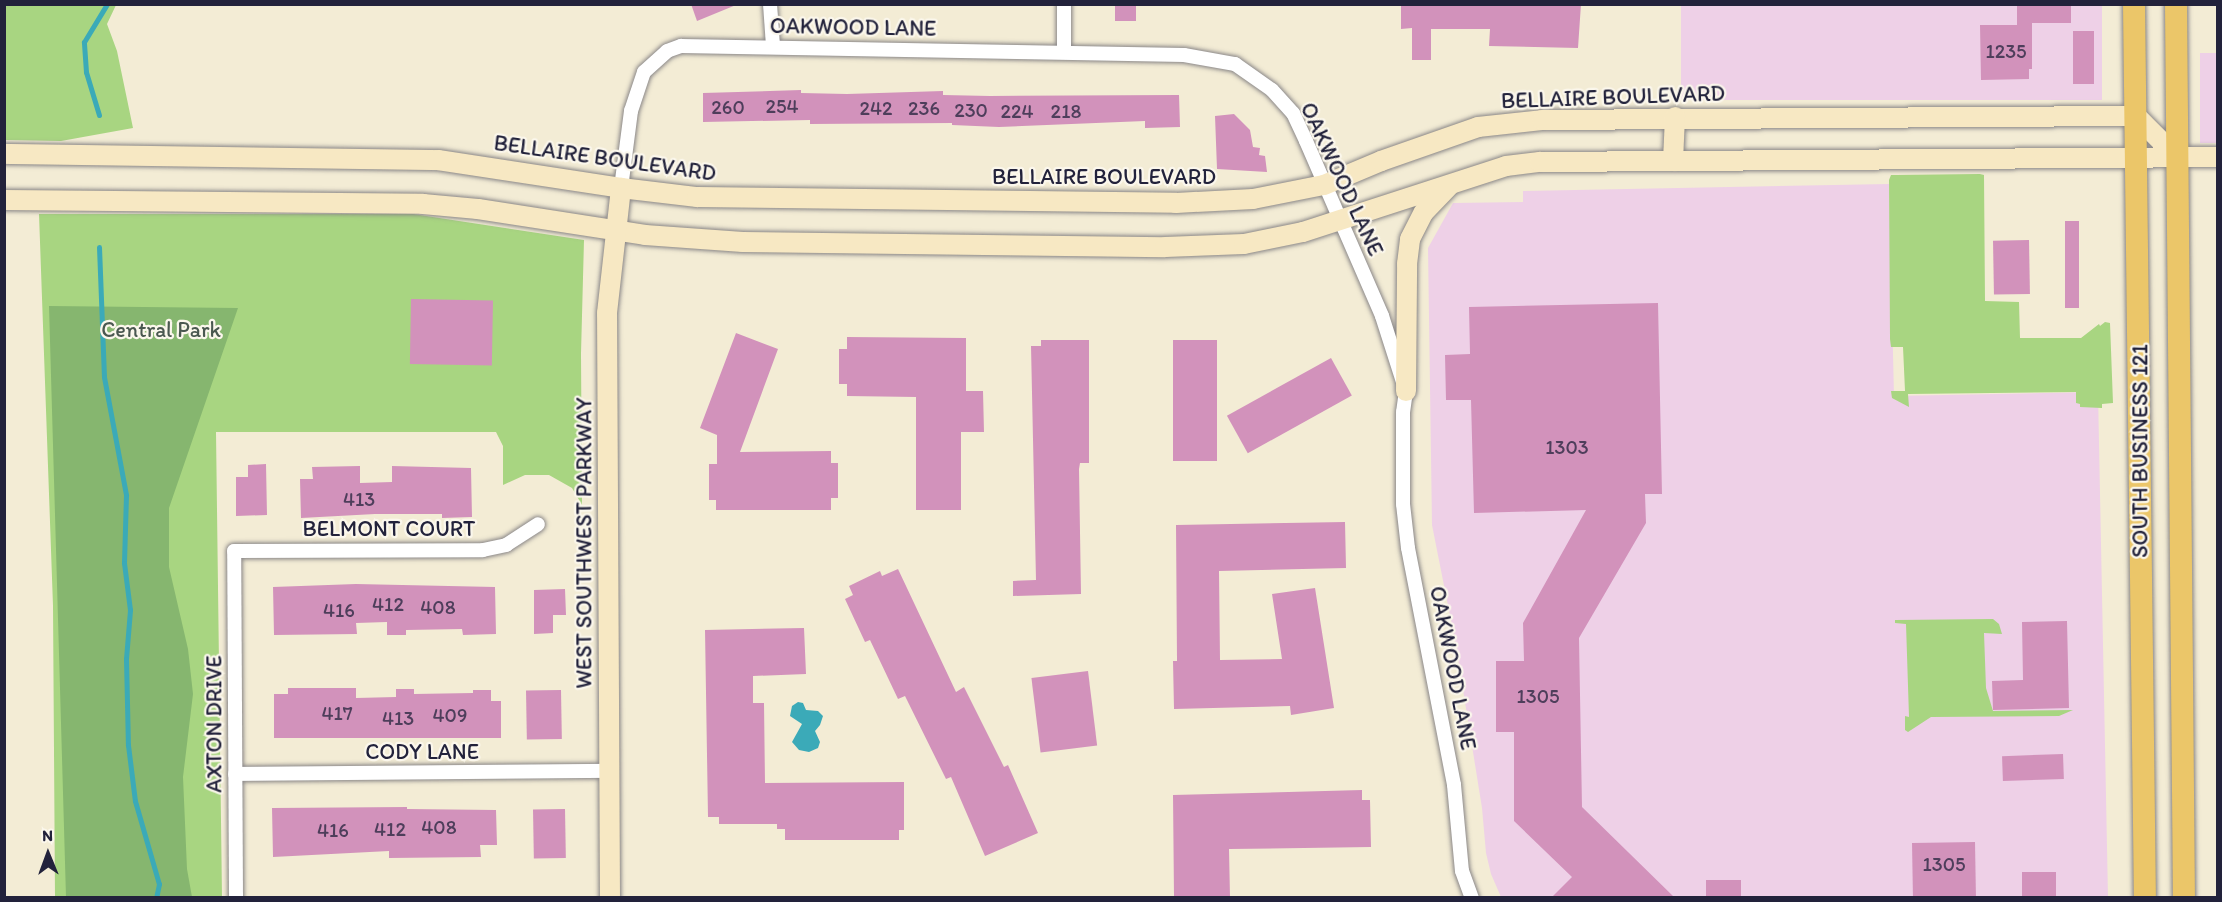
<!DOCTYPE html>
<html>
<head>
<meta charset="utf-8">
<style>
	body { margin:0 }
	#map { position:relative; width:2222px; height:902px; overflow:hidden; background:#f3ecd5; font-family:Itim,sans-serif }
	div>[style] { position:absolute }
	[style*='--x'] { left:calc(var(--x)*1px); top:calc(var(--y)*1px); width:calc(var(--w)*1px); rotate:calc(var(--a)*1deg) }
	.built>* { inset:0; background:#eed0e7; transform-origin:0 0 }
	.green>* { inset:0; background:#a8d581 }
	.forest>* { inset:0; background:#86b66f }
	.water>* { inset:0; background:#3baab8 }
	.stream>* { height:5px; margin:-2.5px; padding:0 2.5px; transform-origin:2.5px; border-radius:2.5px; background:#3baab8 }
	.building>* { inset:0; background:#d292bb; transform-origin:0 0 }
	.roads { filter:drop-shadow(0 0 2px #8a8788) drop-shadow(0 0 2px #8a8788) }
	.street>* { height:14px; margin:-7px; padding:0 7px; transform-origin:7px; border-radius:7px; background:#fff }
	.secondary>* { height:20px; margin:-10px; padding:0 10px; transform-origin:10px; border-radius:10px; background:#f7e8c3 }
	.primary>* { height:22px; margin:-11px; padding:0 11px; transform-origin:11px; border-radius:11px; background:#ebc669 }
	span { translate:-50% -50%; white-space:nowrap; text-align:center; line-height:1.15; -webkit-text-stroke:4.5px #fbf7ec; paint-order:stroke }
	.number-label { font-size:20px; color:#4e3e5b }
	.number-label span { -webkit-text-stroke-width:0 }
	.street-label { font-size:22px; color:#22223b }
	.park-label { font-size:22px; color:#4a5850 }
	.frame { position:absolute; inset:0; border:6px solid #22223b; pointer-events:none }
	.north { position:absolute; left:18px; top:824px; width:60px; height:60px; -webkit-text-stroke:4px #fbf7ec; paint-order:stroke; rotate:359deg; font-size:16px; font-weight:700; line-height:24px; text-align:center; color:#22223b }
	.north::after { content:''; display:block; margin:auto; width:21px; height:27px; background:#22223b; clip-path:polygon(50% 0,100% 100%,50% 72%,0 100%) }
</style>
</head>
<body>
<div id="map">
	<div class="built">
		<i style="left:1681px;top:5px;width:421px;height:95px"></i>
		<i style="left:2217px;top:53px;width:90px;height:17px;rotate:90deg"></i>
		<i style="clip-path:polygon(1889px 184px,1894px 396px,2098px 392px,2108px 897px,1501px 897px,1491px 874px,1486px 853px,1482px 808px,1456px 646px,1432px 525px,1428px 248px,1453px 203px,1523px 202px,1523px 191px)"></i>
	</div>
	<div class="green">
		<i style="clip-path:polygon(5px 4px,116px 5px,107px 24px,117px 51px,133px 128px,61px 141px,5px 140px)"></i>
		<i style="clip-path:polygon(1980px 174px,1984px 175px,1985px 301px,2019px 302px,2020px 338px,2081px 338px,2099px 324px,2100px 326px,2105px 322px,2110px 323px,2113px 403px,2102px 404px,2102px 408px,2080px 407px,2080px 404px,2076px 403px,2076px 392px,1908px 394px,1909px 407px,1892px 398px,1891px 391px,1905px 391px,1903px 347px,1891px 347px,1890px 339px,1889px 180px,1891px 175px,1896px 175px)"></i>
		<i style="clip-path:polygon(39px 214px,413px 214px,584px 240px,581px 354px,582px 505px,572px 488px,549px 475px,525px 475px,503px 485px,503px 446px,496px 432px,216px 432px,222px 897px,55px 897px,53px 606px)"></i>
		<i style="clip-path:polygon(1993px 619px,1999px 624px,2002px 634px,1984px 633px,1986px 688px,1993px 711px,2073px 710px,2059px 716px,1931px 717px,1908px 732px,1905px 730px,1905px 716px,1909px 717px,1906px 624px,1895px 623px,1895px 620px)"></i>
	</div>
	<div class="forest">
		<i style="clip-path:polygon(49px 306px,238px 308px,169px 508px,169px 567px,188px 649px,193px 694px,183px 777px,187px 869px,192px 897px,66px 897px)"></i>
	</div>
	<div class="water">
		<i style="clip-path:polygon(798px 702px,803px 703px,806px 710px,818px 711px,823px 716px,820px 725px,815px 731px,820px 742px,818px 748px,809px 752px,799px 750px,792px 742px,802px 724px,790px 716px,792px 706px)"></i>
	</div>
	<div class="stream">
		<i style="--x:99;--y:115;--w:45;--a:-106.8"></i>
		<i style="--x:86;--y:72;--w:30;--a:-94"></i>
		<i style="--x:84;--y:42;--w:44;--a:-58.8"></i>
		<i style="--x:99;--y:247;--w:130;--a:87.8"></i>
		<i style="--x:104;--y:377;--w:120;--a:79.4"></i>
		<i style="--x:126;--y:495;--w:68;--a:91.7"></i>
		<i style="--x:124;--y:563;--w:47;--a:82.7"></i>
		<i style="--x:130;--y:610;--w:49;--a:94.7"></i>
		<i style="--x:126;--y:659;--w:86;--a:88.7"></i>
		<i style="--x:128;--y:745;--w:56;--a:82.9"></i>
		<i style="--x:135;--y:801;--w:86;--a:73.9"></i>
		<i style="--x:159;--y:884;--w:14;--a:102"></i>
	</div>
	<div class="building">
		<i style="clip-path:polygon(691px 4px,736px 4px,736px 5px,697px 21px)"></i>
		<i style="left:1115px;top:4px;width:21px;height:17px"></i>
		<i style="clip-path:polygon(1401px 4px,1581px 4px,1578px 48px,1489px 46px,1490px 29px,1431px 29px,1431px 60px,1412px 60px,1412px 28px,1401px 29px)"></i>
		<i style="clip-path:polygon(2017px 4px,2071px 4px,2071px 23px,2032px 23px,2032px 69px,2029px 69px,2029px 79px,1981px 80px,1980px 25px,2017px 25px)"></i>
		<i style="left:2073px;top:31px;width:21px;height:53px"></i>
		<i style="clip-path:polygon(801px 90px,801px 93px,847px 94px,943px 91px,943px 95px,990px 96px,1179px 95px,1180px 127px,1145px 128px,1145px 121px,999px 127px,952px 125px,952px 123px,810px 124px,810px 120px,703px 122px,703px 93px)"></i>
		<i style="clip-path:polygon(1234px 114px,1250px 130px,1253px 147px,1260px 148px,1259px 155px,1265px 156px,1267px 172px,1217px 169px,1215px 116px)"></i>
		<i style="left:2065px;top:221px;width:14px;height:87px"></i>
		<i style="left:2029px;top:240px;width:54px;height:36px;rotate:89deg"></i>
		<i style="left:411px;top:299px;width:82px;height:65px;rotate:1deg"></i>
		<i style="clip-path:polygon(1658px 303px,1662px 494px,1645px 494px,1646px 523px,1579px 638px,1582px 807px,1674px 897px,1552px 897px,1572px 877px,1514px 821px,1514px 732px,1496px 732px,1496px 661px,1524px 661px,1523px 623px,1586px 510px,1474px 513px,1471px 400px,1446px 400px,1445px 355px,1470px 354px,1469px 307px)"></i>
		<i style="clip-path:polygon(736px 333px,778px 349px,740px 452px,831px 451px,831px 463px,838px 463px,838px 498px,831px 498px,831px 510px,716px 510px,716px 500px,709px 500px,709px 464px,717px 464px,717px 435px,700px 428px)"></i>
		<i style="clip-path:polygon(847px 337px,966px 338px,966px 391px,983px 391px,984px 432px,961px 432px,961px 510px,916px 510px,916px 397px,847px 396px,847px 384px,839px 384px,839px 349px,847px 349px)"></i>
		<i style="clip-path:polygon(1041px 340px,1089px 340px,1089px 463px,1080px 463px,1079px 469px,1081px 594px,1013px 596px,1013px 581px,1036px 580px,1031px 346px,1041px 346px)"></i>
		<i style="left:1173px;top:340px;width:44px;height:121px"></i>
		<i style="left:1331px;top:358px;width:43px;height:119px;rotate:61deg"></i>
		<i style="clip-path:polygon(266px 464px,267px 515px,236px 516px,236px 477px,248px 477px,248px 465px)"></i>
		<i style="clip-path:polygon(360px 466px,360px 483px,392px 482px,392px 466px,471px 468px,472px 517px,442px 518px,442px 514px,375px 514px,301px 518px,300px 479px,313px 479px,312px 467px)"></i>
		<i style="clip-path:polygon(1345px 522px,1346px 568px,1219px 571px,1220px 660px,1282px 659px,1272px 594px,1315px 588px,1334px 708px,1291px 715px,1290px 706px,1174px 709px,1173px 661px,1177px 661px,1176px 525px)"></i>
		<i style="clip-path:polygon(898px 569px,956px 692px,964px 687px,1004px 767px,1008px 765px,1038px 833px,985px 856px,951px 777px,946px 779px,905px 696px,898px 699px,870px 640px,865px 642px,845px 599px,853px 595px,849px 586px,880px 571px,882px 576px)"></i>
		<i style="clip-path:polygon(356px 584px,495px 587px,496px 634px,463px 635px,462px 629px,406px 630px,406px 635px,387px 635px,387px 622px,356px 623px,357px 634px,274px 635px,273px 587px)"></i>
		<i style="clip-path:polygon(565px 589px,566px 615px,553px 615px,553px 633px,534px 634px,534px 590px)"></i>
		<i style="clip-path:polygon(2067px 621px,2069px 708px,1993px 710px,1992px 681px,2023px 680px,2022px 622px)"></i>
		<i style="clip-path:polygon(804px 628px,806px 674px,753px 676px,753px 703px,764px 703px,765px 783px,904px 782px,904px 830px,899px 830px,899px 840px,785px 840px,785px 829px,777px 829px,777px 824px,719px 824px,719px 817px,708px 817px,705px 630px)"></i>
		<i style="left:1088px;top:671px;width:75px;height:57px;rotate:83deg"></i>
		<i style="clip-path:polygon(288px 688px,356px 688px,356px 698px,396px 697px,396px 689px,414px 689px,414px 694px,473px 693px,473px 690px,491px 690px,491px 701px,501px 701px,501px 738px,274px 738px,274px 694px,288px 694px)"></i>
		<i style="left:561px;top:690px;width:49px;height:35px;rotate:89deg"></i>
		<i style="left:2063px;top:754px;width:25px;height:61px;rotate:88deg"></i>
		<i style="clip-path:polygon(1362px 790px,1362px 800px,1370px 800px,1371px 847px,1229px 849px,1230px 897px,1174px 897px,1173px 795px)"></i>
		<i style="clip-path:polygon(407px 807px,407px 809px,496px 810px,497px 845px,480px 845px,481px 857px,389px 858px,389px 851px,273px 857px,272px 808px)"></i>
		<i style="left:565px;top:809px;width:49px;height:32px;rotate:89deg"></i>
		<i style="left:1975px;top:842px;width:55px;height:63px;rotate:89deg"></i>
		<i style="left:2056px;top:872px;width:25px;height:34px;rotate:90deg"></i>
		<i style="left:1706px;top:880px;width:35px;height:17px"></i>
	</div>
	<div class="roads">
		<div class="street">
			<i style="--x:770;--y:4;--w:42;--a:85.9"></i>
			<i style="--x:1064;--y:52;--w:48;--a:-90"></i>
			<i style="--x:621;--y:188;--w:78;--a:-82.6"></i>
			<i style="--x:631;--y:111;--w:41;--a:-71.6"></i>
			<i style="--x:644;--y:72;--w:31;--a:-42"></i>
			<i style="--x:667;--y:51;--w:15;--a:-20"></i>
			<i style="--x:681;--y:46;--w:503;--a:1.03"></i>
			<i style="--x:1184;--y:55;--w:52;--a:10"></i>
			<i style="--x:1235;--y:64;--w:45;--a:35.1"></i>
			<i style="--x:1272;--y:90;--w:31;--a:48"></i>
			<i style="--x:1293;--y:113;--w:31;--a:65"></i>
			<i style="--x:1306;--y:141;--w:191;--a:66.5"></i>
			<i style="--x:1382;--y:316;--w:79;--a:72.3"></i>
			<i style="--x:1406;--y:391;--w:21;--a:98"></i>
			<i style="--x:1403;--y:412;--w:92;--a:90"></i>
			<i style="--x:1403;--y:504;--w:44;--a:83.5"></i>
			<i style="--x:1408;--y:548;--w:241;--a:79"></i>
			<i style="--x:1454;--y:785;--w:86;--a:84.7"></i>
			<i style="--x:1462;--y:871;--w:29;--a:70"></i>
			<i style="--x:235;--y:774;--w:375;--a:-0.5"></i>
			<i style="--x:236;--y:898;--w:347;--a:-90.3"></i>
			<i style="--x:234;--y:551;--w:249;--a:-0.2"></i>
			<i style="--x:483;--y:550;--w:24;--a:-12"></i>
			<i style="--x:506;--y:545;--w:38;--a:-33"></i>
		</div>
		<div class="secondary">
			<i style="--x:4;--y:154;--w:434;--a:0.8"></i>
			<i style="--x:438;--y:160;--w:185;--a:8.7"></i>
			<i style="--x:621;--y:188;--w:77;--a:6.8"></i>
			<i style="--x:697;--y:197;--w:479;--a:0.7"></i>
			<i style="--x:1176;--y:203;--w:77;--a:-3"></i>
			<i style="--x:1253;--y:199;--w:72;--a:-11.2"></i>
			<i style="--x:1324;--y:185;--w:62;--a:-22.8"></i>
			<i style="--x:1381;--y:161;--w:103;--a:-19.3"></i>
			<i style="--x:1478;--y:127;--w:64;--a:-6.2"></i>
			<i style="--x:1542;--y:120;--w:594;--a:-0.39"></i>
			<i style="--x:2136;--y:116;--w:58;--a:45"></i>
			<i style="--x:1673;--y:161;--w:44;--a:-87.4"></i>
			<i style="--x:4;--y:200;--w:419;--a:0.5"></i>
			<i style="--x:423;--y:204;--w:55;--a:5.2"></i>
			<i style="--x:478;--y:209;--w:169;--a:8.8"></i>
			<i style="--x:645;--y:235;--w:98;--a:4.1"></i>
			<i style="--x:743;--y:242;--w:422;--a:0.7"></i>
			<i style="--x:1165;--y:247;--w:79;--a:-2.2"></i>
			<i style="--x:1244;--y:244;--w:60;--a:-11.5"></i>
			<i style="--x:1303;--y:232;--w:213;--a:-18"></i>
			<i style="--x:1506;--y:166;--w:34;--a:-7"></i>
			<i style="--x:1540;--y:162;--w:678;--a:-0.42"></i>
			<i style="--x:1406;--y:391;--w:127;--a:-89.5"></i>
			<i style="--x:1407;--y:264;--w:25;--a:-83"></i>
			<i style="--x:1410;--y:239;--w:30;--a:-63"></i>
			<i style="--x:1424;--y:212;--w:36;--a:-46"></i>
			<i style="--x:610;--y:898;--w:585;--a:-90.29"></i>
			<i style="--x:607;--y:313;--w:126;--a:-83.6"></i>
		</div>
		<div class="primary">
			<i style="--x:2134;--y:4;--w:894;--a:89.3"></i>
			<i style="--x:2176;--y:4;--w:894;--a:89.49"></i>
		</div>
	</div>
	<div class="number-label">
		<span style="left:2006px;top:51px">1235</span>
		<span style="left:782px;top:106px">254</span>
		<span style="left:728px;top:107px">260</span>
		<span style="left:876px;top:108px">242</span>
		<span style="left:924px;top:108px">236</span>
		<span style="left:971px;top:110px">230</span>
		<span style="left:1017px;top:111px">224</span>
		<span style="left:1066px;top:111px">218</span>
		<span style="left:1567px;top:447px">1303</span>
		<span style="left:359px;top:499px">413</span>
		<span style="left:388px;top:604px">412</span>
		<span style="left:438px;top:607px">408</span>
		<span style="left:339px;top:610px">416</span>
		<span style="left:1538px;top:696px">1305</span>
		<span style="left:337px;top:713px">417</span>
		<span style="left:450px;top:715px">409</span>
		<span style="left:398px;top:718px">413</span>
		<span style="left:439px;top:827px">408</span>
		<span style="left:390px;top:829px">412</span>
		<span style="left:333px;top:830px">416</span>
		<span style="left:1944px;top:864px">1305</span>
	</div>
	<div class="street-label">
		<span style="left:853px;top:27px;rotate:1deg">OAKWOOD LANE</span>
		<span style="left:1613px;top:97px;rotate:-2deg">BELLAIRE BOULEVARD</span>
		<span style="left:605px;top:158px;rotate:8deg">BELLAIRE BOULEVARD</span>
		<span style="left:1104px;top:177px">BELLAIRE BOULEVARD</span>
		<span style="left:1342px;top:179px;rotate:65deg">OAKWOOD LANE</span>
		<span style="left:2140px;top:451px;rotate:-90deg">SOUTH BUSINESS 121</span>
		<span style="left:389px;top:529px">BELMONT COURT</span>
		<span style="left:584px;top:543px;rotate:-90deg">WEST SOUTHWEST PARKWAY</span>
		<span style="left:1453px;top:668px;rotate:79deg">OAKWOOD LANE</span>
		<span style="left:214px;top:724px;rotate:-90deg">AXTON DRIVE</span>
		<span style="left:422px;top:752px">CODY LANE</span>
	</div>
	<div class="park-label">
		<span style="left:161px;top:330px">Central Park</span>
	</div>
	<div class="frame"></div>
	<div class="north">N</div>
</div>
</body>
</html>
